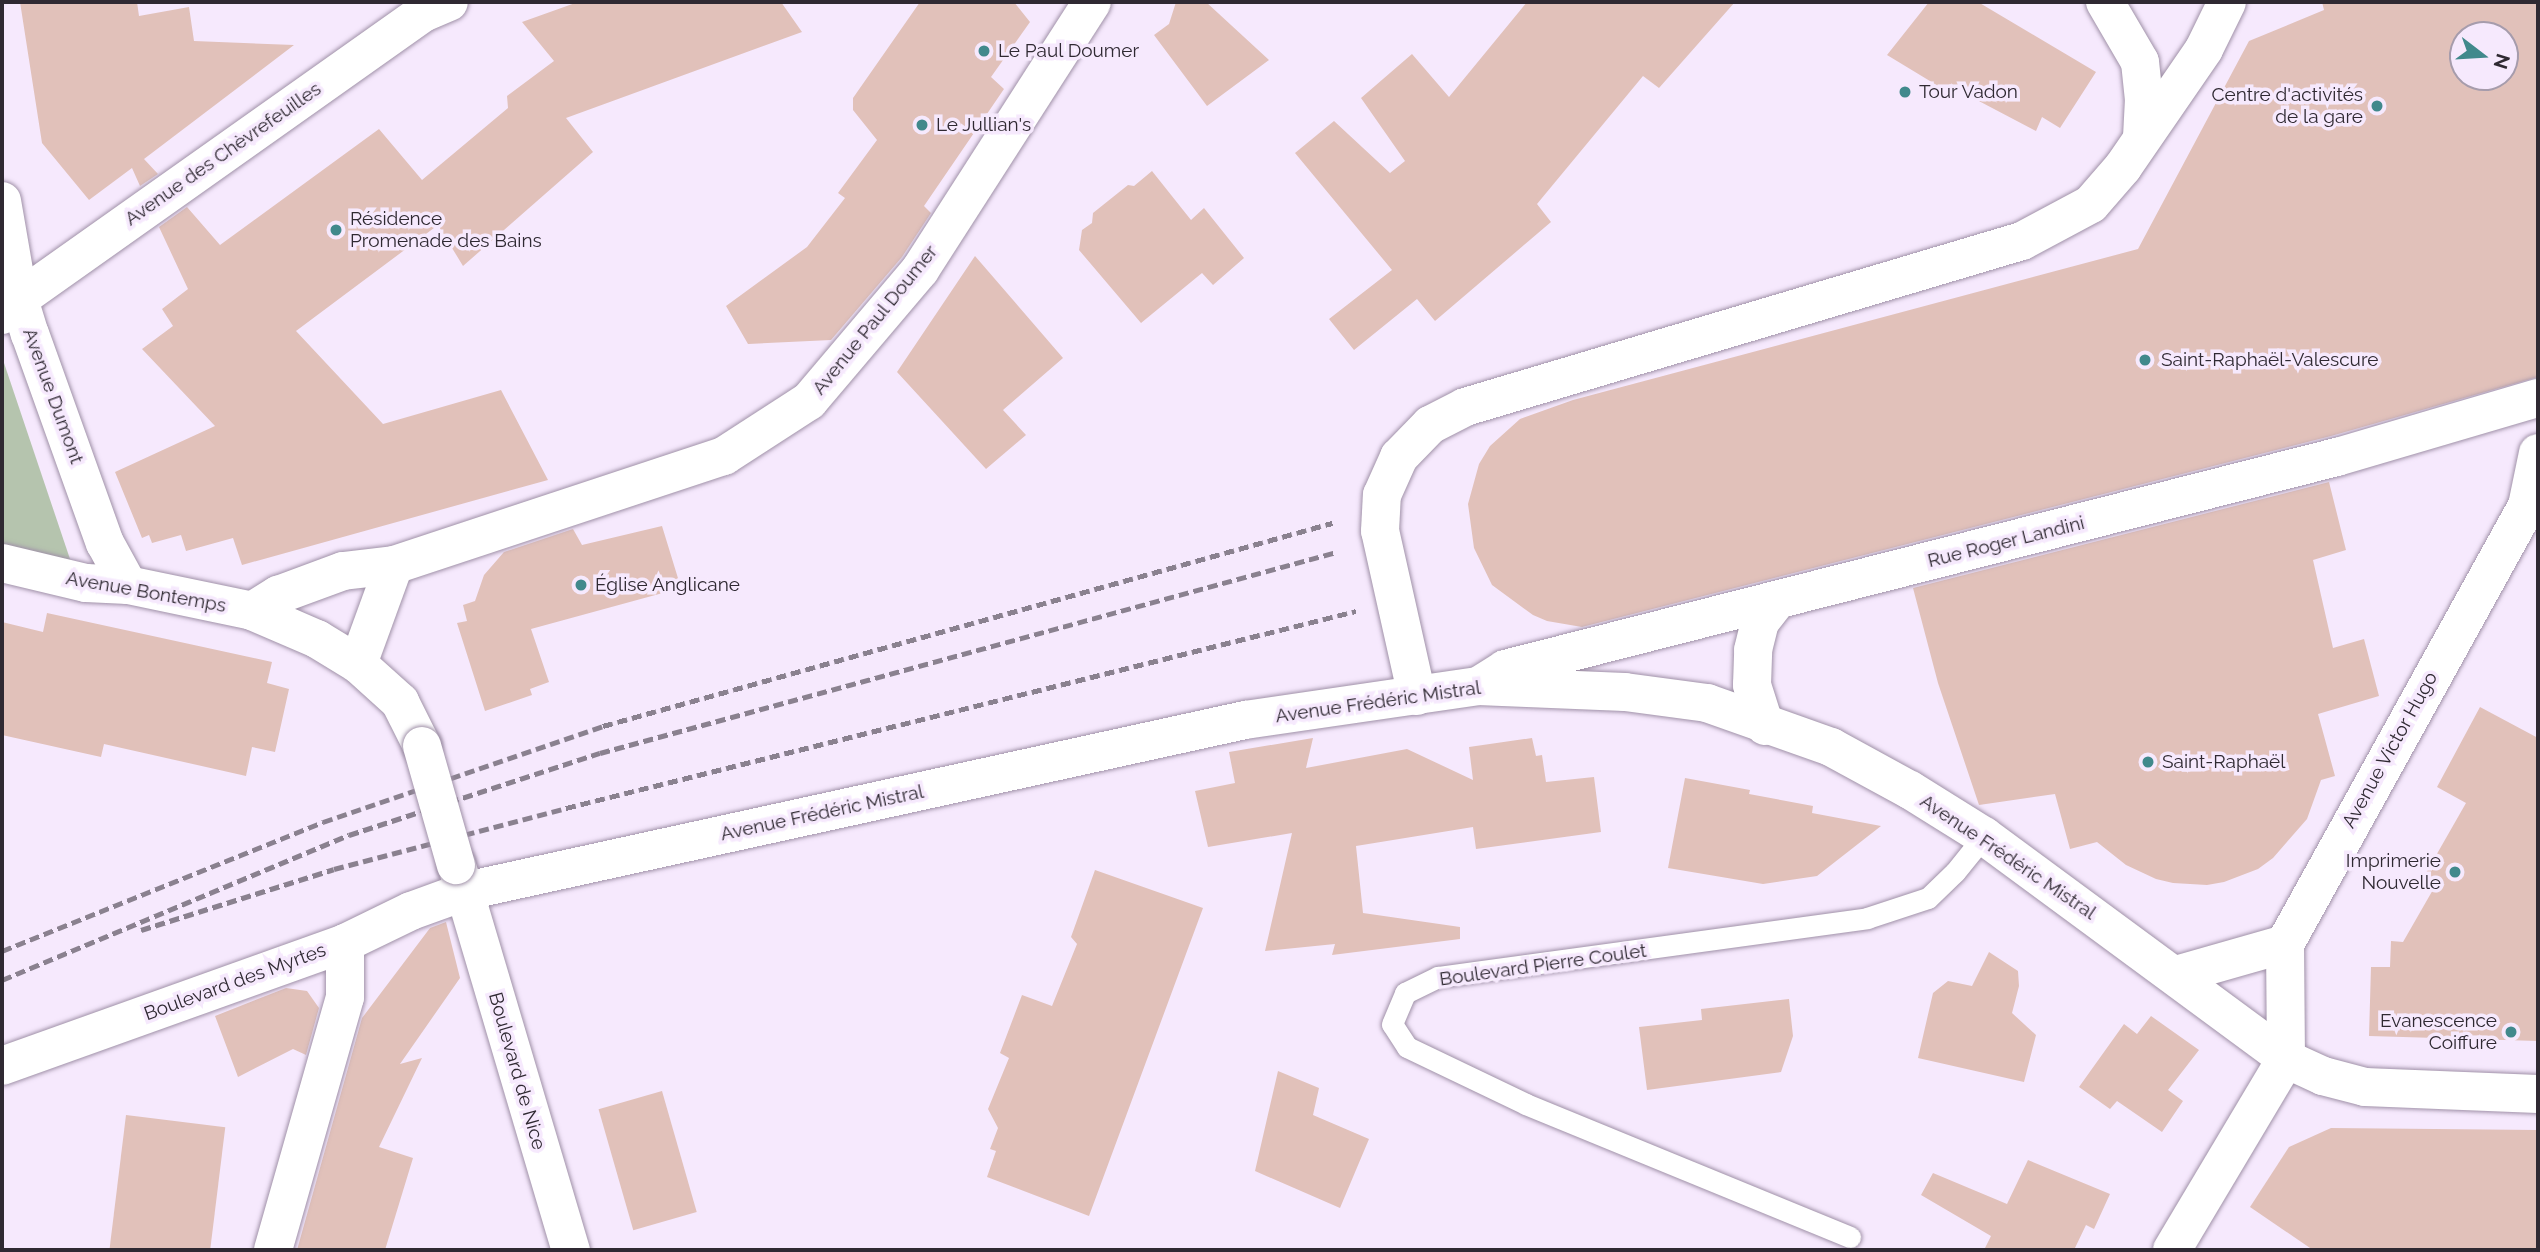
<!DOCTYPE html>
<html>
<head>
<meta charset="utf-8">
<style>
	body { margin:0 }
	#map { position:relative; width:2540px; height:1252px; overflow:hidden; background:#f6e9fd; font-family:Raleway,sans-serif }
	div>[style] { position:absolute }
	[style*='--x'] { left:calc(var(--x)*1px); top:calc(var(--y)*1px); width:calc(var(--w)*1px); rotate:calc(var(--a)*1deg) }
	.green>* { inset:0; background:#b5c4ae }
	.building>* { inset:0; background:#e1c1ba; transform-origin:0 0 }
	.roads { filter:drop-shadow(0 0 2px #a091a8) drop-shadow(0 0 2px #a091a8) }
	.service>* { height:21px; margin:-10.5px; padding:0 10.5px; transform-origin:10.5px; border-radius:10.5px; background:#fff }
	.minor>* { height:38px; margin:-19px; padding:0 19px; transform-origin:19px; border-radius:19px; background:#fff }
	.rail>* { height:5px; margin-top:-2.5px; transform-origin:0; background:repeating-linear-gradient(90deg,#8a818f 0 10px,transparent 0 15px) }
	.bridges { filter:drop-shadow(0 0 2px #a091a8) drop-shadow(0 0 2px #a091a8) }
	.minor-bridge>* { height:38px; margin:-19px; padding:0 19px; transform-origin:19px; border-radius:19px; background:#fff }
	.dots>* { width:19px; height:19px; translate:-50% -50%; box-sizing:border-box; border:4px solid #f6e9fd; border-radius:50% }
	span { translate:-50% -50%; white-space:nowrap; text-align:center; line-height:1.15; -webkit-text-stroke:7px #f6e9fd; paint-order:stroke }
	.poi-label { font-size:19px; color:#2f2932 }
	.left { translate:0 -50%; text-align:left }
	.right { translate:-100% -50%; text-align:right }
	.street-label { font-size:19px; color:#2f2932 }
	.frame { position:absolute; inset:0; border:4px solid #2f2932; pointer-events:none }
	.north { position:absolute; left:2449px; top:21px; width:70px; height:70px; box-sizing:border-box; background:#f6e9fd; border:2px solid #a69cac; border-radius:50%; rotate:107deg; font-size:19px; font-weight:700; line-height:28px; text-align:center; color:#2f2932 }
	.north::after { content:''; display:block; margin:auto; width:24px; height:32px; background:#41898c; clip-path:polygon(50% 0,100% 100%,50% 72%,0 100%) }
</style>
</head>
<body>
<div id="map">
	<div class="green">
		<i style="clip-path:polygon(2px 357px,71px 562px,2px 546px)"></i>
	</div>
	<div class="building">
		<i style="clip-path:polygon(20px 2px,137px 2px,139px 16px,189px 7px,194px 41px,294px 45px,144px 159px,158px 174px,140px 186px,132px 168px,89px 200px,42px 143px)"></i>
		<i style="clip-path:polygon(578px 2px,781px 2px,802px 32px,566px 118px,593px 152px,463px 266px,438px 225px,296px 331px,383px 424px,501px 390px,548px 480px,242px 565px,233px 538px,186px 551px,181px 535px,152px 543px,149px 535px,142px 538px,115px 472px,215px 426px,142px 349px,173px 326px,162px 309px,188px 289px,159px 227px,187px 207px,220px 245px,379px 129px,422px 180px,508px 108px,507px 96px,554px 61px,522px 22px)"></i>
		<i style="clip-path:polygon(920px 2px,1014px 2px,1030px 22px,991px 77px,1004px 89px,924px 206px,931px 213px,902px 257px,831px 340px,748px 344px,726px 306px,807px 247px,845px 198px,838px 193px,877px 140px,853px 110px,853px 98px)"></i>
		<i style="clip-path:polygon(1176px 2px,1206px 2px,1269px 60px,1207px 106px,1154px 35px,1169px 24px)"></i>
		<i style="clip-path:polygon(1527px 2px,1735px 2px,1659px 88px,1643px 76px,1537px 204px,1551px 222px,1435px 321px,1417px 299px,1354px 350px,1329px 319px,1392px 270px,1295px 153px,1334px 121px,1390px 173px,1405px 161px,1361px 98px,1412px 54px,1449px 97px)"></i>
		<i style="clip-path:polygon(1929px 2px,1978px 2px,2096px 72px,2060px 128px,2042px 117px,2036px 131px,1956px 89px,1953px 95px,1887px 55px)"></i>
		<i style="clip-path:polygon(evenodd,2322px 2px,2538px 2px,2538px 377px,2331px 436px,1582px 627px,1547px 621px,1533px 615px,1492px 585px,1474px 548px,1468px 504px,1479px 464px,1490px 446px,1520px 419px,1573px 400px,2138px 249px,2249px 41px,2324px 10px,2322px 2px,2463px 35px,2505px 35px,2505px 77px,2463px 77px,2463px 35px)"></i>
		<i style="clip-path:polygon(1152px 171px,1191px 220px,1204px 208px,1244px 258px,1213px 285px,1202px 273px,1141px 323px,1079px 250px,1082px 230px,1092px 223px,1093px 213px,1128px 185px,1134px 186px)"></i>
		<i style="clip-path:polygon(975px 256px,1063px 358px,1003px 410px,1026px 435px,986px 469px,897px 372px)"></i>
		<i style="clip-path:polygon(2329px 482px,2346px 550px,2313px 560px,2333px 648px,2364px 639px,2379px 696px,2318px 714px,2335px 776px,2321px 780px,2307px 819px,2273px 858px,2258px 869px,2224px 882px,2207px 885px,2173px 883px,2156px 879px,2126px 865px,2097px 842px,2070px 849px,2055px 794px,1979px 805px,1938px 683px,1913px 588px)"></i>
		<i style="clip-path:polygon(662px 526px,681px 588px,531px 629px,549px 682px,530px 689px,532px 695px,485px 711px,457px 623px,467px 621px,463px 605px,475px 601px,484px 575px,504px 552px,573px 529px,582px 545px)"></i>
		<i style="clip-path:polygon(47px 613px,272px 662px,267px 683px,289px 689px,275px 752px,252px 747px,246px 776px,104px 744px,101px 757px,2px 735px,2px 622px,43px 632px)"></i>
		<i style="clip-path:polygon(2480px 707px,2538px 738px,2538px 1041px,2369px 1036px,2371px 967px,2390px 967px,2391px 941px,2403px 942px,2438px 881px,2426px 873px,2466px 803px,2437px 787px)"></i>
		<i style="clip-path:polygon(1313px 738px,1306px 768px,1407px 749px,1473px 780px,1469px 747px,1532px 738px,1536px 756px,1542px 755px,1546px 782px,1594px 777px,1601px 832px,1476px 849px,1473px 827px,1356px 846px,1363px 913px,1460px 927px,1460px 939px,1332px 955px,1335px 944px,1265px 951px,1292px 833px,1208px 847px,1195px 791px,1235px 783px,1229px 752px)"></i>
		<i style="clip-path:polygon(1685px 778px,1750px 790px,1749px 794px,1813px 806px,1812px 813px,1881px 826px,1817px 876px,1763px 884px,1668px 868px)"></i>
		<i style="clip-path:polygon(1095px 870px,1203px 908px,1089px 1216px,987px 1177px,996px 1151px,990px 1149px,998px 1128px,988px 1109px,1009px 1058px,1000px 1053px,1022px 995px,1052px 1006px,1077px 944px,1071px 937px)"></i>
		<i style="clip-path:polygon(446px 922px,460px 978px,400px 1064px,422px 1058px,379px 1147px,413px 1158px,385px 1250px,297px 1250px,362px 1018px,430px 928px)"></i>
		<i style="clip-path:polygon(1989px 952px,2018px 971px,2019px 986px,2012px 1013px,2036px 1035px,2024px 1082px,1918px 1058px,1933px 993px,1948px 981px,1972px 986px)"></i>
		<i style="clip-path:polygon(286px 988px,307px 991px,319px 1008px,306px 1055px,293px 1049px,238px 1077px,215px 1016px)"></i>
		<i style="clip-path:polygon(1789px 999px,1793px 1036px,1781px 1072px,1647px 1090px,1639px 1027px,1702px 1020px,1701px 1009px)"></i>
		<i style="clip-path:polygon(2151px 1016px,2199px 1050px,2168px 1090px,2183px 1101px,2162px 1132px,2117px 1101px,2110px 1109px,2079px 1087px,2124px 1024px,2137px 1034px)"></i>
		<i style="clip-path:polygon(1278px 1071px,1319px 1088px,1313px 1115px,1369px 1139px,1340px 1208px,1255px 1171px)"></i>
		<i style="left:662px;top:1091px;width:126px;height:66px;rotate:74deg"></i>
		<i style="left:126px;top:1115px;width:100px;height:137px;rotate:7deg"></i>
		<i style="clip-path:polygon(2331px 1128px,2538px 1130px,2538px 1250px,2313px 1250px,2250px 1207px,2289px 1147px)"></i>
		<i style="clip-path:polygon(2028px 1160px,2110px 1194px,2094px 1229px,2086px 1225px,2074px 1250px,1984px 1250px,1991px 1236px,1921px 1195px,1933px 1173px,2007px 1204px)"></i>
	</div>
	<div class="roads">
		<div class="service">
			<i style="--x:1850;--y:1237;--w:350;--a:-157.7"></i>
			<i style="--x:1526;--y:1104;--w:132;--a:-154.4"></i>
			<i style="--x:1407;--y:1047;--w:27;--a:-123"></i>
			<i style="--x:1392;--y:1024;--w:34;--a:-67"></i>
			<i style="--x:1405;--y:993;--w:37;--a:-26"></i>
			<i style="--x:1438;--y:977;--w:433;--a:-7.8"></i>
			<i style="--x:1867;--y:918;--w:64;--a:-18.2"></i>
			<i style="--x:1928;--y:898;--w:37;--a:-44"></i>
			<i style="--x:1955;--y:872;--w:46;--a:-51.1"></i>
		</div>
		<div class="minor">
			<i style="--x:2105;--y:2;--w:69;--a:59.7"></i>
			<i style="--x:2140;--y:62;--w:37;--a:84"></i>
			<i style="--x:2144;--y:99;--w:39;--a:93"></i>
			<i style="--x:2;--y:201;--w:99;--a:80.2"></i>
			<i style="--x:19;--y:299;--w:37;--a:73"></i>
			<i style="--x:30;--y:334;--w:222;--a:70.3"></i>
			<i style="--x:105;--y:543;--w:48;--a:61.3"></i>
			<i style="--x:2;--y:315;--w:23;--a:-43"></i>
			<i style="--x:19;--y:299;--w:495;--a:-35.3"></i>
			<i style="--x:423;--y:13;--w:28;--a:-23"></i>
			<i style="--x:2;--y:563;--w:86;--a:13.4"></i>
			<i style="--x:86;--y:583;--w:42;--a:2.7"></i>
			<i style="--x:128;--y:585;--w:127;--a:11.8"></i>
			<i style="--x:252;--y:611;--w:71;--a:23.3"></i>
			<i style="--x:317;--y:639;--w:48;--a:31.4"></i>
			<i style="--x:358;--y:664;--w:57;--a:42.1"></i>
			<i style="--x:400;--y:702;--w:49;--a:63.4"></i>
			<i style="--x:252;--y:611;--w:31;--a:-32"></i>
			<i style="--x:278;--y:595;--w:69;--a:-20.3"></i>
			<i style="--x:343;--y:571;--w:51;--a:-6.7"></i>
			<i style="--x:394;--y:565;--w:348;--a:-18.3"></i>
			<i style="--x:724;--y:456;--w:101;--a:-32.9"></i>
			<i style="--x:809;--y:401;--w:172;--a:-49.7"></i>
			<i style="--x:920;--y:270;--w:318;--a:-57.3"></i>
			<i style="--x:358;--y:664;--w:105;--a:-70"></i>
			<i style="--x:1483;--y:683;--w:26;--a:-32"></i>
			<i style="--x:1505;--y:669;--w:859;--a:-14.3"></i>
			<i style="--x:2337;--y:457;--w:209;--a:-16.4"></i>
			<i style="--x:1417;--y:696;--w:169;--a:-102.6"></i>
			<i style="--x:1380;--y:531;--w:36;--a:-87"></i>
			<i style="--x:1382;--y:495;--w:42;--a:-65.9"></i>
			<i style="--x:1399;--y:457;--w:45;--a:-45.9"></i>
			<i style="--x:1430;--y:425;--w:39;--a:-27"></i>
			<i style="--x:1465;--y:407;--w:581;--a:-16.6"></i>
			<i style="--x:2022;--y:241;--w:78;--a:-28.2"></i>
			<i style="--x:2091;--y:204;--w:49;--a:-49.1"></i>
			<i style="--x:2123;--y:167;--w:143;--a:-55.5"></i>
			<i style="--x:2204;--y:49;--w:52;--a:-63.9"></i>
			<i style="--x:1765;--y:726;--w:43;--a:-107.6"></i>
			<i style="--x:1752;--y:685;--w:35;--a:-88"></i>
			<i style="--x:1753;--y:650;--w:29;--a:-76"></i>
			<i style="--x:1760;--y:622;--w:28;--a:-52"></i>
			<i style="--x:457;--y:866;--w:401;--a:73.5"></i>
			<i style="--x:2285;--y:944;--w:115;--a:89.5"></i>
			<i style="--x:2176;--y:975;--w:113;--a:-15.9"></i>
			<i style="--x:2285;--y:944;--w:500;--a:-61.08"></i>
			<i style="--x:2527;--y:506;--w:54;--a:-78.3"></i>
			<i style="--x:2;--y:1066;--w:364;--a:-19.7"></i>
			<i style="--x:345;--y:943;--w:73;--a:-25.9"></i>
			<i style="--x:411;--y:911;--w:59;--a:-20"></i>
			<i style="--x:466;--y:891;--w:798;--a:-12.38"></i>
			<i style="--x:1245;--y:720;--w:235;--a:-8.3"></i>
			<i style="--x:1478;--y:686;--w:147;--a:2.3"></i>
			<i style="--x:1625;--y:692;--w:83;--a:7.6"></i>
			<i style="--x:1707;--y:703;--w:132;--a:19.5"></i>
			<i style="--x:1831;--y:747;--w:90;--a:28.6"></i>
			<i style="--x:1910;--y:790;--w:87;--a:31.9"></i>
			<i style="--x:1984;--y:836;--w:375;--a:36.4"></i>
			<i style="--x:2286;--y:1059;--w:41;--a:24.7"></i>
			<i style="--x:2323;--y:1076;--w:43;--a:14.7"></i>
			<i style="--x:2365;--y:1087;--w:173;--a:2.3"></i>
			<i style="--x:273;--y:1250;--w:263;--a:-74.1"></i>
			<i style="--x:345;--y:997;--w:54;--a:-90"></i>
			<i style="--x:2172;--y:1250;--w:222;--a:-59.2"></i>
		</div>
	</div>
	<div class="rail">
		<i style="--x:141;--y:930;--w:202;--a:-17.5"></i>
		<i style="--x:334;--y:869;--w:240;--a:-14.7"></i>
		<i style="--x:566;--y:808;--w:814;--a:-14"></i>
		<i style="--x:2;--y:951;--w:346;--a:-21.9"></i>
		<i style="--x:323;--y:822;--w:296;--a:-18.9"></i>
		<i style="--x:603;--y:726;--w:757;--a:-15.56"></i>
		<i style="--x:2;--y:980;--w:376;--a:-22.7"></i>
		<i style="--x:349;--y:835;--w:264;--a:-18.1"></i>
		<i style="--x:600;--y:753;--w:764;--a:-15.26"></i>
	</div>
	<div class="bridges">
		<div class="minor-bridge">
			<i style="--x:422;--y:746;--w:124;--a:74.1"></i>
		</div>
	</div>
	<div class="dots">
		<i style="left:984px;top:51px;background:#41898c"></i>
		<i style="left:1905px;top:92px;background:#41898c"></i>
		<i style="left:2377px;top:106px;background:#41898c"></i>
		<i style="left:922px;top:125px;background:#41898c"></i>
		<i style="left:336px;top:230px;background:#41898c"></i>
		<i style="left:2145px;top:360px;background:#41898c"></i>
		<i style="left:581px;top:585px;background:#41898c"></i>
		<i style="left:2148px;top:762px;background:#41898c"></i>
		<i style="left:2455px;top:872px;background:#41898c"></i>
		<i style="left:2511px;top:1032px;background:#41898c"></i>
	</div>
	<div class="poi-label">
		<span class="left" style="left:998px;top:51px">Le Paul Doumer</span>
		<span class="left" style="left:1919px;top:92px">Tour Vadon</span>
		<span class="right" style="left:2363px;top:106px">Centre d'activités<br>de la gare</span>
		<span class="left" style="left:936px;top:125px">Le Jullian's</span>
		<span class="left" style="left:350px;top:230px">Résidence<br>Promenade des Bains</span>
		<span class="left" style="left:2161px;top:360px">Saint-Raphaël-Valescure</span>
		<span class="left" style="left:595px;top:585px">Église Anglicane</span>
		<span class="left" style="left:2162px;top:762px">Saint-Raphaël</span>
		<span class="right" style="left:2441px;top:872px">Imprimerie<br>Nouvelle</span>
		<span class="right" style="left:2497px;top:1032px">Evanescence<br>Coiffure</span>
	</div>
	<div class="street-label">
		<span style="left:223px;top:154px;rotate:-35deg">Avenue des Chèvrefeuilles</span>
		<span style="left:875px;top:320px;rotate:-51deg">Avenue Paul Doumer</span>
		<span style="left:53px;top:396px;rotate:70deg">Avenue Dumont</span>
		<span style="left:2006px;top:542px;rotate:-14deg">Rue Roger Landini</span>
		<span style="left:146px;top:592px;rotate:10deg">Avenue Bontemps</span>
		<span style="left:1378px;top:702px;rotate:-8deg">Avenue Frédéric Mistral</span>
		<span style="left:2390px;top:750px;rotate:-61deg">Avenue Victor Hugo</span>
		<span style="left:822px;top:813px;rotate:-12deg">Avenue Frédéric Mistral</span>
		<span style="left:2008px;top:857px;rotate:34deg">Avenue Frédéric Mistral</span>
		<span style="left:1543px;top:965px;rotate:-8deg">Boulevard Pierre Coulet</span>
		<span style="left:235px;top:982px;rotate:-20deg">Boulevard des Myrtes</span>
		<span style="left:517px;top:1071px;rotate:74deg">Boulevard de Nice</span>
	</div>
	<div class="frame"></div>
	<div class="north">N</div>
</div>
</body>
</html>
